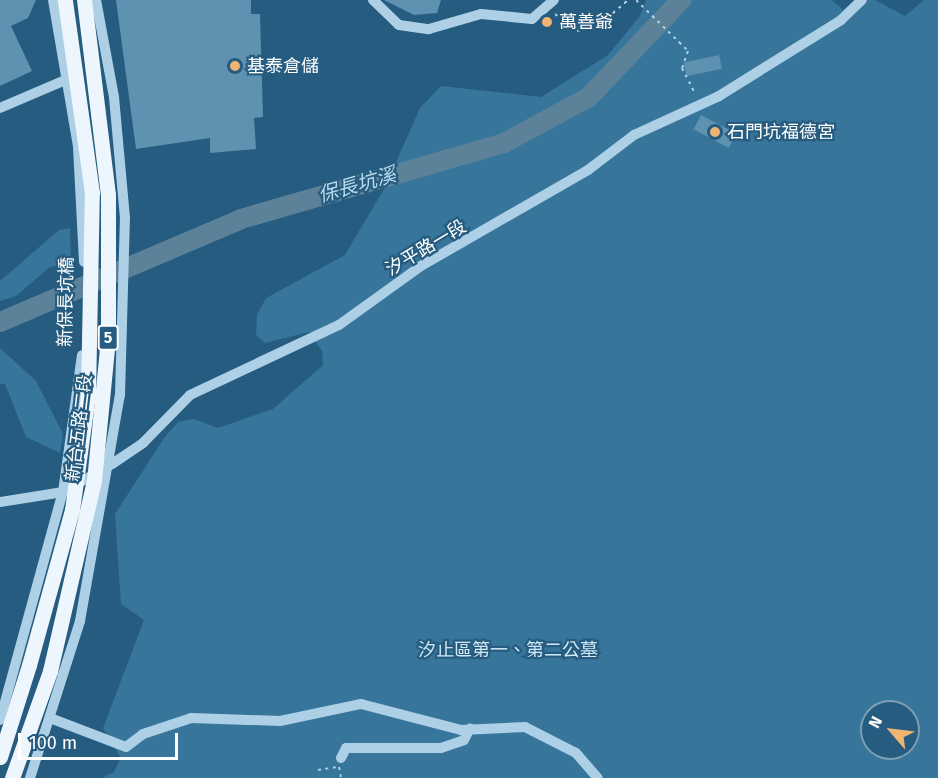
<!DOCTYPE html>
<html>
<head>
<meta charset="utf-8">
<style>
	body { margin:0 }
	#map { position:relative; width:938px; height:778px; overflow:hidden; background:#265c7f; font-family:"Fira Sans","Noto Sans TC",sans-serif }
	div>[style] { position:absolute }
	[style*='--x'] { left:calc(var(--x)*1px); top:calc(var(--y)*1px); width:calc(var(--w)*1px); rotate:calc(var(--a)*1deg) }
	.green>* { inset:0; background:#37759b }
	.river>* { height:20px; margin:-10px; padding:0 10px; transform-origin:10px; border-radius:10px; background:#5c829a }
	.building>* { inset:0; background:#5f91b0; transform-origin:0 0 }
	.path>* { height:2px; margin-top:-1px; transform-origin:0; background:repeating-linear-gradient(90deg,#add0e6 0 3px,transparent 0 7.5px) }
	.minor>* { height:10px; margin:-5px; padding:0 5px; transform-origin:5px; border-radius:5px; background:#add0e6 }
	.major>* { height:15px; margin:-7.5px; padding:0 7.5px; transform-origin:7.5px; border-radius:7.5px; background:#eef6fd }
	.major-bridge>* { height:15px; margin:-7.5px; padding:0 7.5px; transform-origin:7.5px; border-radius:7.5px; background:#eef6fd }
	.dots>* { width:16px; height:16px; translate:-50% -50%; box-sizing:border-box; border:3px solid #265c7f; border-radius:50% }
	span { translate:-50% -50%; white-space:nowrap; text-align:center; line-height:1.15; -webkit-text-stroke:4.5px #265c7f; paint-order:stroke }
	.shield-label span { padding:2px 4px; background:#265c7f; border:2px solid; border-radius:4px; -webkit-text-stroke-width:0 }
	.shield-label { font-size:16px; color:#fff; font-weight:700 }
	.poi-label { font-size:18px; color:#fff }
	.left { translate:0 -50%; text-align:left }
	.street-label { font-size:18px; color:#fff }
	.park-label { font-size:18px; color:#d0e7f5 }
	.water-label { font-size:20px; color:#b8daed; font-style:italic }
	.north { position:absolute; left:860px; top:700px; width:60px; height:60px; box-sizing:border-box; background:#265c7f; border:2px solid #7d9db2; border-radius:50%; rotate:298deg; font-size:16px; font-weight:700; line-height:24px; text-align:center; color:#fff }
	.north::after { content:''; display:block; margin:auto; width:21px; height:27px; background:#eeb572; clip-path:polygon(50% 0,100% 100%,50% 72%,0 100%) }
	.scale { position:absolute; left:18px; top:733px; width:160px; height:27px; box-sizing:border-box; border:3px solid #fff; border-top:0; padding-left:8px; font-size:18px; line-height:21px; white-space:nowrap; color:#fff; -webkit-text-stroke:4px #265c7f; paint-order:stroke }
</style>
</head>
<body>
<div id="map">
	<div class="green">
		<i style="clip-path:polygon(evenodd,646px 0,832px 0,843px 10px,854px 0,875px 0,905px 16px,924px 0,938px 0,938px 778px,102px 778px,114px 772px,121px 758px,103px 728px,144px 620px,121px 604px,115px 514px,164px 438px,178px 422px,194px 419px,218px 428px,273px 409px,323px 365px,322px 351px,309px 332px,265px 343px,256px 335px,257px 315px,266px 298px,345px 255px,384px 189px,420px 108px,441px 86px,541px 97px,608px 55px,640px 16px,646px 0,872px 712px,908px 712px,908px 748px,872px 748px,872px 712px)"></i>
		<i style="clip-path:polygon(70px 228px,71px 263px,50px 267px,16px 296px,0 301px,0 281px,59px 230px)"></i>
		<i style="clip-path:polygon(0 348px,36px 381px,63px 434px,60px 453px,26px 437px,5px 384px,0 384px)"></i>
	</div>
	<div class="river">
		<i style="--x:0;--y:322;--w:262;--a:-23.1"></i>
		<i style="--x:241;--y:219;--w:274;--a:-16.1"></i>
		<i style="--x:504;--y:143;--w:97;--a:-28.4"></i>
		<i style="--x:589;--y:97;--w:134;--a:-46.5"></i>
	</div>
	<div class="building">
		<i style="clip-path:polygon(0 0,36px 0,28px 18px,11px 26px,32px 71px,0 86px)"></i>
		<i style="clip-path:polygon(116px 0,251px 0,251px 14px,260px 14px,263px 117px,254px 118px,256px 149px,210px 153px,210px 138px,136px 149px)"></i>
		<i style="clip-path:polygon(384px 0,441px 0,437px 13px,414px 15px)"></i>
		<i style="left:719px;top:55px;width:14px;height:36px;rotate:78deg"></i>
		<i style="left:701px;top:115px;width:40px;height:16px;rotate:28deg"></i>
	</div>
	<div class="path">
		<i style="--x:636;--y:0;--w:73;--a:44.4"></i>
		<i style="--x:688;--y:51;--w:18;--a:109"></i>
		<i style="--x:682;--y:68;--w:30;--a:63"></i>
		<i style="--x:555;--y:14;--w:28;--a:38"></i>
		<i style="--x:577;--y:31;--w:19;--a:-9"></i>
		<i style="--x:596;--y:28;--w:43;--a:-41.2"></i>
		<i style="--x:339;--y:767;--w:11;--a:80"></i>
		<i style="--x:318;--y:770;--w:18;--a:-9"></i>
	</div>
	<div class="minor">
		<i style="--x:53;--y:0;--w:149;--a:80.3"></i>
		<i style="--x:78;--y:147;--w:115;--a:87"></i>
		<i style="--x:373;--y:0;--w:36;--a:44"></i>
		<i style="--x:399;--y:25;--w:30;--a:8"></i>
		<i style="--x:429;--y:29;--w:54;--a:-16.1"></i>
		<i style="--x:481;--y:14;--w:51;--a:5.6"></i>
		<i style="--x:532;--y:19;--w:29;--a:-41"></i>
		<i style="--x:0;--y:108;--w:74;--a:-23.1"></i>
		<i style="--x:0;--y:502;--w:64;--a:-9"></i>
		<i style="--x:63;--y:492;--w:56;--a:-29.7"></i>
		<i style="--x:112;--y:464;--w:37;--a:-34"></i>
		<i style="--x:143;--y:443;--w:67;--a:-45.6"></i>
		<i style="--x:190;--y:395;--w:165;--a:-25.2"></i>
		<i style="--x:339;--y:325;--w:101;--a:-35.7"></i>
		<i style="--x:421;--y:266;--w:193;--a:-29.9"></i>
		<i style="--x:588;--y:170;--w:58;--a:-37.3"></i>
		<i style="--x:634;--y:135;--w:94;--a:-24.6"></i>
		<i style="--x:719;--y:96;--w:144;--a:-31.9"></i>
		<i style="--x:841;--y:20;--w:29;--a:-44"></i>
		<i style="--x:50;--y:718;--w:81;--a:20.9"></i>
		<i style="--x:126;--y:747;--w:21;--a:-37"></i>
		<i style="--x:143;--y:734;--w:51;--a:-18.4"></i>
		<i style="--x:191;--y:718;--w:89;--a:1.9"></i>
		<i style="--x:280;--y:721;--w:83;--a:-11.9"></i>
		<i style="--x:361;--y:704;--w:103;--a:14.6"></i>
		<i style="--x:461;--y:730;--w:64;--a:-2.7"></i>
		<i style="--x:525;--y:727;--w:57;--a:27"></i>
		<i style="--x:576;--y:753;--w:33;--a:49"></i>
		<i style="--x:0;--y:720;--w:237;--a:-74.6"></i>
		<i style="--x:63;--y:492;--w:138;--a:-82.1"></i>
		<i style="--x:341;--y:758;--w:11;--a:-63"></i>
		<i style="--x:346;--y:748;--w:95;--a:0"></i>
		<i style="--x:441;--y:748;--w:24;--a:-19"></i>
		<i style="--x:464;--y:740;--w:13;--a:-63"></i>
		<i style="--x:30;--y:778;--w:165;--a:-72.3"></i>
		<i style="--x:80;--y:621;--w:230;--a:-80"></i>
		<i style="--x:120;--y:395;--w:177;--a:-88.4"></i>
		<i style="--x:125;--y:218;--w:121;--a:-95.2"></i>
		<i style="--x:114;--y:97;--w:99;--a:-100.5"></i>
	</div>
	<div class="major">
		<i style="--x:0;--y:757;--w:96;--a:-72.5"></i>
		<i style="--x:12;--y:778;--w:114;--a:-70.4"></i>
	</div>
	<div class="major-bridge">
		<i style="--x:29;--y:665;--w:161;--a:-74.5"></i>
		<i style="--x:72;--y:510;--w:117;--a:-82.1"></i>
		<i style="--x:88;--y:394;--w:201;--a:-88.9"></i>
		<i style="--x:92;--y:193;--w:195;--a:-98"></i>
		<i style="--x:50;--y:671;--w:195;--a:-77"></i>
		<i style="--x:94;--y:481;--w:143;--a:-84.4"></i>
		<i style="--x:108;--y:339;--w:144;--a:-90"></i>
		<i style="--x:108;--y:195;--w:196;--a:-97"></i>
	</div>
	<div class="dots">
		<i style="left:547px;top:22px;background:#eeb572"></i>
		<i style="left:235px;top:66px;background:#eeb572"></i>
		<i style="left:715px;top:132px;background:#eeb572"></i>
	</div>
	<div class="shield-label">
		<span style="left:108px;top:338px">5</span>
	</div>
	<div class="poi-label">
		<span class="left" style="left:559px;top:22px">萬善爺</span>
		<span class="left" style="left:247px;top:66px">基泰倉儲</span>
		<span class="left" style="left:727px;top:132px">石門坑福德宮</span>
	</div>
	<div class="street-label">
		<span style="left:426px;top:248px;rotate:-31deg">汐平路一段</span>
		<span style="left:66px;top:302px;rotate:-89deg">新保長坑橋</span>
		<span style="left:79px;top:428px;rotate:-83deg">新台五路二段</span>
	</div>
	<div class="park-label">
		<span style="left:508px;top:650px">汐止區第一、第二公墓</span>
	</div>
	<div class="water-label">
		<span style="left:357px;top:185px;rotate:-16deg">保長坑溪</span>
	</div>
	<div class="north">N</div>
	<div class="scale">100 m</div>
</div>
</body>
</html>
